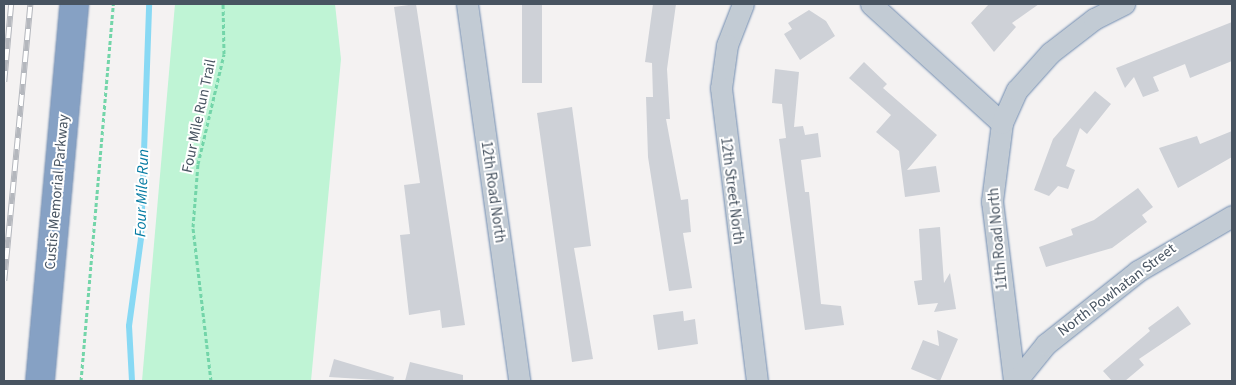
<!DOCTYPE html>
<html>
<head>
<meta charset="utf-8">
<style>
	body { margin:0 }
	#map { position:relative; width:1236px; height:385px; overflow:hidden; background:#f4f2f2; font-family:"Source Sans 3",sans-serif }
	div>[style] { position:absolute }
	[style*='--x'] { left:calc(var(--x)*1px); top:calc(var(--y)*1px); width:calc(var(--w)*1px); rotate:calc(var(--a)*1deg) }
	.green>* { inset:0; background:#bff4d5 }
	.stream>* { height:6px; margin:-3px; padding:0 3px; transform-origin:3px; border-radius:3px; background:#88d9f4 }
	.building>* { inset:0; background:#ced1d7; transform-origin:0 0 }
	.path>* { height:3px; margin-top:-1.5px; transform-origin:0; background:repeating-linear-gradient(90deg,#73d5a9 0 4px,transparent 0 6.5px) }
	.roads { filter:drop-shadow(0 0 1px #718cb0) drop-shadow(0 0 1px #718cb0) }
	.street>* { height:21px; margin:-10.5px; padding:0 10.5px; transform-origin:10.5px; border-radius:10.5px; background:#c2cbd4 }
	.highway>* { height:28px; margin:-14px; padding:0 14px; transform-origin:14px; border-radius:14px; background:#86a1c4 }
	.rail>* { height:5.5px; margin-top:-2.75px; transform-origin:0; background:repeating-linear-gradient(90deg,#fff 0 11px,#b4b7bd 0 22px); box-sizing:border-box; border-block:1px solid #b4b7bd }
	span { translate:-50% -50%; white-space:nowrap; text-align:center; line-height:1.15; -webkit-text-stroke:4px #fff; paint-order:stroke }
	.street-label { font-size:15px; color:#485461 }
	.water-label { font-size:16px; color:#037aa2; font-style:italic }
	.frame { position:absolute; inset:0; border:5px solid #485461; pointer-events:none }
</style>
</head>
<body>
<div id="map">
	<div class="green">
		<i style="clip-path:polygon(175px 4px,335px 4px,341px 59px,311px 381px,142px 381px)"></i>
	</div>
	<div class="stream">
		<i style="--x:132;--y:381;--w:55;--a:-93.1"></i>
		<i style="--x:129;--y:326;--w:89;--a:-82.2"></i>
		<i style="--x:141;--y:238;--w:234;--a:-88"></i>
	</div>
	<div class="building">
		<i style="clip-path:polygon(416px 4px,465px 325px,442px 328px,440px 310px,409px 315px,400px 235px,410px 234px,404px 185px,420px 183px,394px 7px)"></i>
		<i style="left:522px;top:4px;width:20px;height:79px"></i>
		<i style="clip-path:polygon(653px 4px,676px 4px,667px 69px,670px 119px,666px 119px,681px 200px,688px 199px,691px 232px,683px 233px,692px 288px,669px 291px,648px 157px,646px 97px,653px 97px,652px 63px,645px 62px)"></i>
		<i style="clip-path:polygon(989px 4px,1039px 4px,1012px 23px,1016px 27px,994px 52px,971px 23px)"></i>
		<i style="clip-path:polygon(809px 10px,826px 21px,835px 36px,800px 60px,784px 34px,792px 29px,788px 23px)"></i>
		<i style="clip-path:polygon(1232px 22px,1232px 61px,1190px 78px,1185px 64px,1153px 77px,1159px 91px,1143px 97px,1134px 77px,1125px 88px,1116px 68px)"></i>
		<i style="clip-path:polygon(864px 62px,887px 84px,883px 88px,937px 135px,907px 170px,936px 166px,940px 192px,905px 197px,899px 151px,876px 132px,891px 115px,849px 78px)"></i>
		<i style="clip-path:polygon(775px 69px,799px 72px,794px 127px,803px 126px,805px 135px,818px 133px,821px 157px,801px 160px,805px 192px,809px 192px,821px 304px,841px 306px,844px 325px,805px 330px,779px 139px,786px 138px,782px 104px,772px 103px)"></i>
		<i style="clip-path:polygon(1095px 91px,1111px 104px,1087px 134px,1080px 128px,1066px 166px,1075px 170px,1068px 189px,1058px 186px,1049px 196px,1034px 190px,1053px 139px)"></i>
		<i style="clip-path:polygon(572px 107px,591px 246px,574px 248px,593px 359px,572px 362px,537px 113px)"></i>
		<i style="clip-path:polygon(1232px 131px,1232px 157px,1178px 188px,1159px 148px,1197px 136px,1200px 144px)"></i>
		<i style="clip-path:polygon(1138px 188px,1153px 207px,1142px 215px,1147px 222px,1112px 248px,1046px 267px,1039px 247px,1073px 235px,1071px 229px,1094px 220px)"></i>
		<i style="clip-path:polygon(940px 227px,944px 283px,950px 273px,956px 309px,934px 312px,938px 303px,918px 305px,914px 281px,922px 280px,919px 229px)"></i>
		<i style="clip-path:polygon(1178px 306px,1191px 324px,1139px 359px,1144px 365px,1125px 381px,1112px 381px,1103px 371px,1150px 331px,1148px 328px)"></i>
		<i style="clip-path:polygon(683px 311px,684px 321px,695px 319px,698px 344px,658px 350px,653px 315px)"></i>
		<i style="clip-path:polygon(937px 330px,958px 339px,940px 381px,911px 369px,923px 340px,939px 346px)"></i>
		<i style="clip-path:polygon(334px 359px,394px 377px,393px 381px,329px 377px)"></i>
		<i style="clip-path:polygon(410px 362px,463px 375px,463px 381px,405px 381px)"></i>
	</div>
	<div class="path">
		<i style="--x:81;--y:381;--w:378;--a:-85.1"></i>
		<i style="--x:211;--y:381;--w:155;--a:-96.7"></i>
		<i style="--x:193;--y:227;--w:63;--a:-85.5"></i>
		<i style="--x:198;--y:164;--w:113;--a:-76.7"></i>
		<i style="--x:224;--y:54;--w:50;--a:-91.1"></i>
	</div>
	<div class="roads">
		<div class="street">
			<i style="--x:467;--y:4;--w:381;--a:82.1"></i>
			<i style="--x:743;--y:4;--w:44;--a:111.3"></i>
			<i style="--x:727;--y:45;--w:43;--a:97.9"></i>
			<i style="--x:721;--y:88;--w:295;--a:83"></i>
			<i style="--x:871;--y:4;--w:177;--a:42.3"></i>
			<i style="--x:1002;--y:123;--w:79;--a:97.3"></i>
			<i style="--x:992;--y:201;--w:181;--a:83"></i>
			<i style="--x:1002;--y:123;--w:36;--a:-66"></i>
			<i style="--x:1017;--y:90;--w:50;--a:-48.3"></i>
			<i style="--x:1050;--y:53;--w:56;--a:-37.7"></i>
			<i style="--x:1094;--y:19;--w:34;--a:-27"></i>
			<i style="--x:1016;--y:381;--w:48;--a:-51"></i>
			<i style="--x:1046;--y:344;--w:117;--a:-38.4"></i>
			<i style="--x:1138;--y:271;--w:109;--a:-30.3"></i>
		</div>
		<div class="highway">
			<i style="--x:40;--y:381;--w:379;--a:-84.8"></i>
		</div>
	</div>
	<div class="rail">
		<i style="--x:4;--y:82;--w:78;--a:-84.9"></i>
		<i style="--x:4;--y:281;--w:278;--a:-84.6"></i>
	</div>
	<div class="street-label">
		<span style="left:199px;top:116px;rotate:-78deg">Four Mile Run Trail</span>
		<span style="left:732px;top:191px;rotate:83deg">12th Street North</span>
		<span style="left:57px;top:192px;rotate:-85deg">Custis Memorial Parkway</span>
		<span style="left:493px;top:192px;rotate:82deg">12th Road North</span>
		<span style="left:998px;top:239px;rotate:-95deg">11th Road North</span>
		<span style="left:1117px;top:290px;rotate:-37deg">North Powhatan Street</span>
	</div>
	<div class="water-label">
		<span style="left:142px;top:193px;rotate:-88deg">Four Mile Run</span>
	</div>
	<div class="frame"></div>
</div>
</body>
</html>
